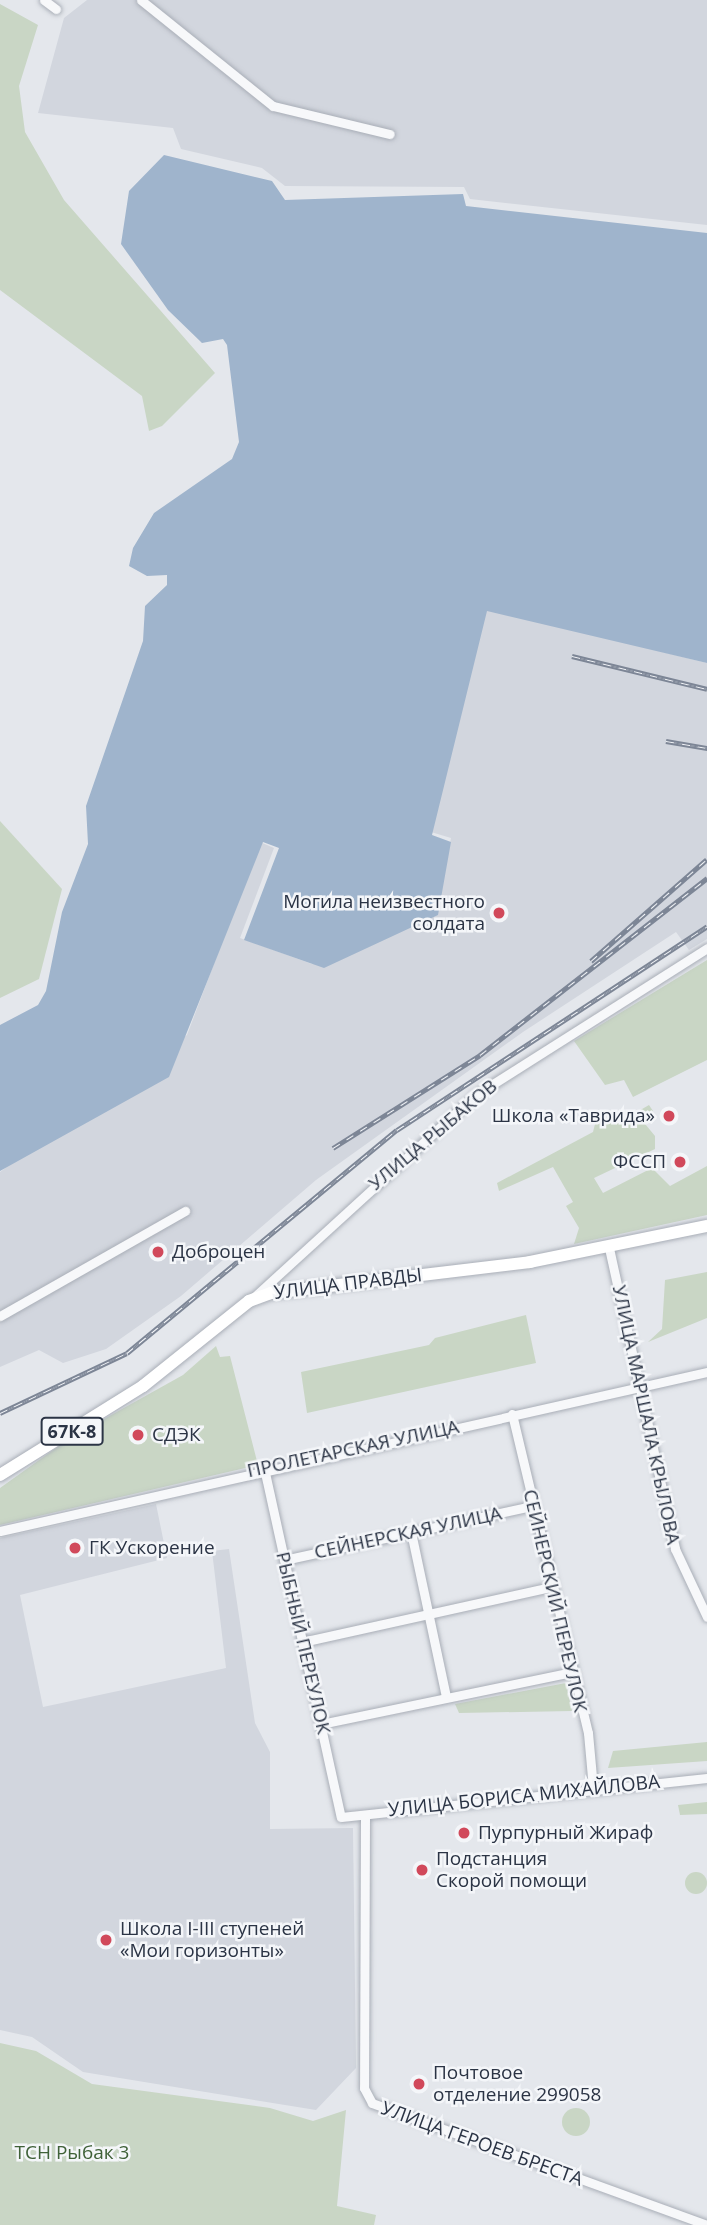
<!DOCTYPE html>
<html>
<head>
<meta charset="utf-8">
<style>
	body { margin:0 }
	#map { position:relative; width:707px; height:2225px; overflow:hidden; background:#e4e7ec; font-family:"Open Sans",sans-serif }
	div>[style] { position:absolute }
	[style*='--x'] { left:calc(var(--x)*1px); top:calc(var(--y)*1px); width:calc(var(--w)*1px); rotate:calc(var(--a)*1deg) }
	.built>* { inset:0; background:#d2d6de }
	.green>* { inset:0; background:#c9d6c5 }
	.round { border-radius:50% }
	.water>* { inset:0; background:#9fb4cc }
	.roads { filter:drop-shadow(0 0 2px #a9aeb7) drop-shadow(0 0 2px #a9aeb7) }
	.minor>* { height:9px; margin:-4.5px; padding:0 4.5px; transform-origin:4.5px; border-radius:4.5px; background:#f7f8fa }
	.major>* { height:12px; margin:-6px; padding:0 6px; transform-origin:6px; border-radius:6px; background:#fff }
	.rail>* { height:5px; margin-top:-2.5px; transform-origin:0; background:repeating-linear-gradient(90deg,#f4f6f9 0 8px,#7d8696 0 16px); box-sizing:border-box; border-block:2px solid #7d8696 }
	.dots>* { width:19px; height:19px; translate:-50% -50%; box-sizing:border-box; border:4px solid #f4f6f9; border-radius:50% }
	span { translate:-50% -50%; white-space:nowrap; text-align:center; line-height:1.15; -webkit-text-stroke:5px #f4f6f9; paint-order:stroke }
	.shield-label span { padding:2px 5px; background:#f4f6f9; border:2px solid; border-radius:5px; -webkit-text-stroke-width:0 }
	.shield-label { font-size:18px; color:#2b3445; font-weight:700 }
	.poi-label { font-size:19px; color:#2b3445 }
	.right { translate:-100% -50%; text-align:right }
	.left { translate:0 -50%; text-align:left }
	.street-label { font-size:19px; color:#2b3445 }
	.park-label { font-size:19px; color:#3f6138 }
</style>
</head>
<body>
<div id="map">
	<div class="built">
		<i style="clip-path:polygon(87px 0,707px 0,707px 225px,470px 199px,464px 187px,285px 186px,262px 168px,181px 149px,173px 128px,38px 113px,64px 18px)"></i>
		<i style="clip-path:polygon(486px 608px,707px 663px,707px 939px,689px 950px,676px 932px,523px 1032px,316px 1180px,181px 1296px,106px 1349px,63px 1363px,39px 1350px,0 1367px,0 1172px,187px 1035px,260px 842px,274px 848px,240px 938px,312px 964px,436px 913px,451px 838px,431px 832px)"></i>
		<i style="clip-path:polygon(156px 1504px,167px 1558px,20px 1595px,43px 1707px,226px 1668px,212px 1551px,229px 1549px,255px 1723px,270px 1752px,270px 1829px,353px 1828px,356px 2068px,316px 2110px,83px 2072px,32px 2037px,0 2030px,0 1538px)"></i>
	</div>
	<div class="green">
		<i style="clip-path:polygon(0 4px,38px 25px,19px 86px,25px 132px,64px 200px,215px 373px,162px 426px,149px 431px,142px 396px,0 290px)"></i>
		<i style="clip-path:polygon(0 821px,62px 889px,39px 979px,0 998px)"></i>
		<i style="clip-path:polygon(707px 960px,707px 1060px,633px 1097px,624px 1080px,605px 1085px,574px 1041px)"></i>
		<i style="clip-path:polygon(649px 1105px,653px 1111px,641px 1119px,655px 1136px,655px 1149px,594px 1178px,603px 1193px,652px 1168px,670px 1186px,707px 1166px,707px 1215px,574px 1244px,579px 1228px,566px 1206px,573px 1202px,553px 1167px,499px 1191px,497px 1183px,593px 1132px,596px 1120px,630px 1116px)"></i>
		<i style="clip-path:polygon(707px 1272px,707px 1318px,648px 1342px,662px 1329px,665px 1280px)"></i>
		<i style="clip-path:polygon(526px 1315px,536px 1363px,307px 1413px,301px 1372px,429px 1345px,435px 1338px)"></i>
		<i style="clip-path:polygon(216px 1346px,220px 1357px,230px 1356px,258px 1465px,0 1525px,0 1488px,70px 1438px,183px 1375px)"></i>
		<i style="clip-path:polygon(566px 1683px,572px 1711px,459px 1713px,455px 1704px)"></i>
		<i style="clip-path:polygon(707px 1742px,707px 1761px,608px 1768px,613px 1751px)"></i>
		<i style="clip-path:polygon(707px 1802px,707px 1814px,680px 1815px,678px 1805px)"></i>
		<i class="round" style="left:685px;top:1872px;width:22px;height:22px"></i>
		<i style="clip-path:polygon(0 2043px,36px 2051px,92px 2084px,270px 2108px,313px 2121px,346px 2110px,337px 2206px,376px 2215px,374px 2225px,0 2225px)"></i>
		<i class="round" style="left:562px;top:2108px;width:28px;height:28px"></i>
	</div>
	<div class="water">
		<i style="clip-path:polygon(164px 155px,272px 181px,285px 200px,463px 194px,466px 206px,707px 233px,707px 663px,487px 611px,432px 835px,451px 842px,438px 915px,324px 968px,244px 940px,279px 848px,263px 842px,169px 1077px,0 1171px,0 1025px,38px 1005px,46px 991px,62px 912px,88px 844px,86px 806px,143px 641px,145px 606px,167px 585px,167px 575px,147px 576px,129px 566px,133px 548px,154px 513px,232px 459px,239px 442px,227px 345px,223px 339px,202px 343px,168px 310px,121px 244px,129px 191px)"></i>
	</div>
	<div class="roads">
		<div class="minor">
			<i style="--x:44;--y:0;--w:15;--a:37"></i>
			<i style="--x:141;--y:0;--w:169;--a:38.8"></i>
			<i style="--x:273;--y:106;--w:120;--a:13.5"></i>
			<i style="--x:609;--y:1248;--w:308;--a:77.6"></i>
			<i style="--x:675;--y:1549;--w:75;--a:64.8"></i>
			<i style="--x:253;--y:1298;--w:299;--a:-42.4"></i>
			<i style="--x:474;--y:1096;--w:276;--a:-32.4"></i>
			<i style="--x:0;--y:1316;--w:213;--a:-29.6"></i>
			<i style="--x:512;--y:1414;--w:328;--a:76.6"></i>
			<i style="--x:588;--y:1733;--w:55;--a:84.8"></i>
			<i style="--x:264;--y:1468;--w:357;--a:77.6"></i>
			<i style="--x:341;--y:1817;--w:368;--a:-6.1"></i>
			<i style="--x:0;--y:1531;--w:725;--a:-12.67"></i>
			<i style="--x:411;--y:1532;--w:169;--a:78"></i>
			<i style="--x:284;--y:1560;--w:254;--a:-12.3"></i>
			<i style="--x:302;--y:1642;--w:254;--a:-12.5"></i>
			<i style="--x:321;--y:1724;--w:255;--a:-11.7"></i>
			<i style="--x:365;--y:1817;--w:271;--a:90.2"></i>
			<i style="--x:364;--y:2088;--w:17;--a:62"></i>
			<i style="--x:372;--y:2103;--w:357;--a:20"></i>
		</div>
		<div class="major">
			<i style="--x:0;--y:1475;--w:168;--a:-31.9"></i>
			<i style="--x:143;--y:1386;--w:136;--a:-38.7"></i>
			<i style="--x:249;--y:1301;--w:23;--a:-20"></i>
			<i style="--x:271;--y:1293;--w:261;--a:-6.8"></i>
			<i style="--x:530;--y:1262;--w:181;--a:-11.5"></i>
		</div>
	</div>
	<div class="rail">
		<i style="--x:572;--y:656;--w:139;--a:13.7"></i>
		<i style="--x:666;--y:741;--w:42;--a:9.7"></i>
		<i style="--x:591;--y:961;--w:154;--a:-41.3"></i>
		<i style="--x:333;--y:1148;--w:174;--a:-32.3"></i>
		<i style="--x:480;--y:1055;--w:288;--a:-37.9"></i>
		<i style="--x:0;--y:1413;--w:140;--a:-25.3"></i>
		<i style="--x:127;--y:1353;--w:350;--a:-39.6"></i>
		<i style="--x:397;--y:1130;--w:371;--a:-33.3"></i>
	</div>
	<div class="dots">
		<i style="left:499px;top:913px;background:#d1495b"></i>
		<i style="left:669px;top:1116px;background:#d1495b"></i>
		<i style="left:680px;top:1162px;background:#d1495b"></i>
		<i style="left:158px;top:1252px;background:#d1495b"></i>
		<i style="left:138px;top:1435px;background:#d1495b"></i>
		<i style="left:75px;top:1548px;background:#d1495b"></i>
		<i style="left:464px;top:1833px;background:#d1495b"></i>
		<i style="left:422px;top:1870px;background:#d1495b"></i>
		<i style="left:106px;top:1940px;background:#d1495b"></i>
		<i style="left:419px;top:2084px;background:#d1495b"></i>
	</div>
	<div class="shield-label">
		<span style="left:72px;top:1431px">67К-8</span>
	</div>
	<div class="poi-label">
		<span class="right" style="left:485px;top:913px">Могила неизвестного<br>солдата</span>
		<span class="right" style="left:655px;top:1116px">Школа «Таврида»</span>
		<span class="right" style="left:666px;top:1162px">ФССП</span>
		<span class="left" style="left:172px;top:1252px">Доброцен</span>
		<span class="left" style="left:152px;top:1435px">СДЭК</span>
		<span class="left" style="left:89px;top:1548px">ГК Ускорение</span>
		<span class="left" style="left:478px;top:1833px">Пурпурный Жираф</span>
		<span class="left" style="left:436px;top:1870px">Подстанция<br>Скорой помощи</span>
		<span class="left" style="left:120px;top:1940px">Школа I-III ступеней<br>«Мои горизонты»</span>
		<span class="left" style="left:433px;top:2084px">Почтовое<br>отделение 299058</span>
	</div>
	<div class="street-label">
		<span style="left:433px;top:1135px;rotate:-40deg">УЛИЦА РЫБАКОВ</span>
		<span style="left:348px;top:1284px;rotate:-7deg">УЛИЦА ПРАВДЫ</span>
		<span style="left:646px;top:1415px;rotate:78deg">УЛИЦА МАРШАЛА КРЫЛОВА</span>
		<span style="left:353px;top:1449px;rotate:-12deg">ПРОЛЕТАРСКАЯ УЛИЦА</span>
		<span style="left:408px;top:1533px;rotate:-12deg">СЕЙНЕРСКАЯ УЛИЦА</span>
		<span style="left:555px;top:1601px;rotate:77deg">СЕЙНЕРСКИЙ ПЕРЕУЛОК</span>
		<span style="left:303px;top:1643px;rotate:77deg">РЫБНЫЙ ПЕРЕУЛОК</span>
		<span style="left:524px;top:1796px;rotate:-6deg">УЛИЦА БОРИСА МИХАЙЛОВА</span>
		<span style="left:482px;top:2144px;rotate:20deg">УЛИЦА ГЕРОЕВ БРЕСТА</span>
	</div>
	<div class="park-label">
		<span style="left:72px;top:2153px">ТСН Рыбак 3</span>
	</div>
</div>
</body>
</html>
